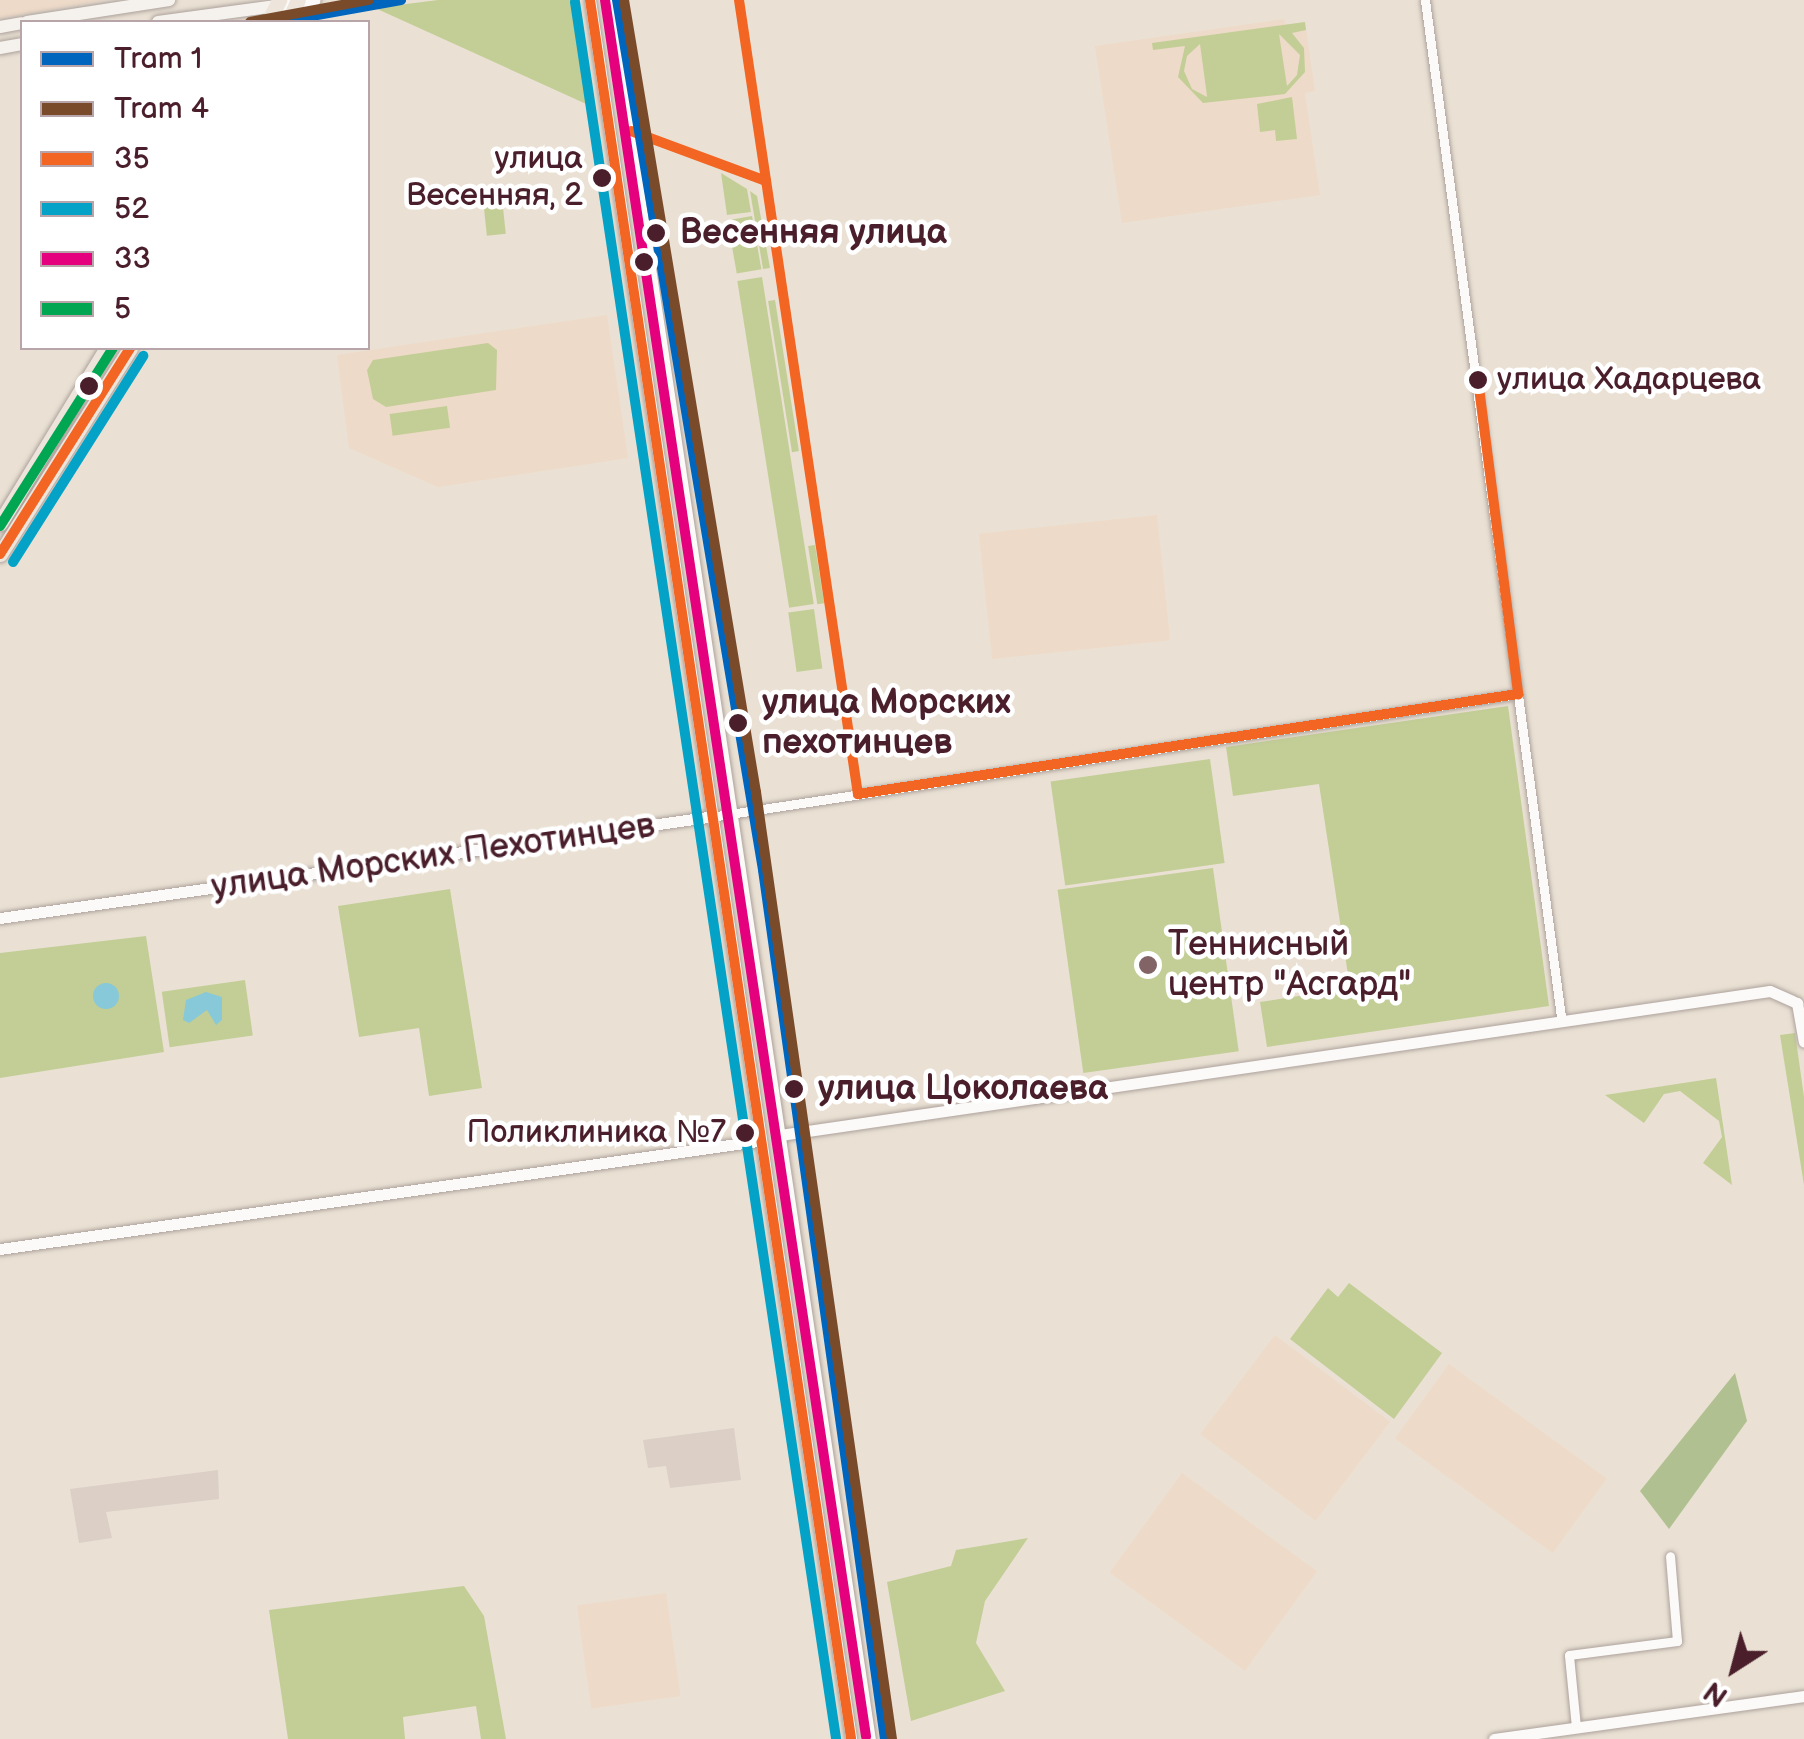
<!DOCTYPE html>
<html>
<head>
<meta charset="utf-8">
<style>
	body { margin:0 }
	#map { position:relative; width:1804px; height:1739px; overflow:hidden; background:#eae1d4; font-family:"Balsamiq Sans",sans-serif }
	div>[style] { position:absolute }
	[style*='--x'] { left:calc(var(--x)*1px); top:calc(var(--y)*1px); width:calc(var(--w)*1px); rotate:calc(var(--a)*1deg) }
	.built>* { inset:0; background:#eedac8; transform-origin:0 0 }
	.industrial>* { inset:0; background:#dbcfc6 }
	.green>* { inset:0; background:#c3ce96; transform-origin:0 0 }
	.forest>* { inset:0; background:#b1c091 }
	.water>* { inset:0; background:#87c8d9 }
	.round { border-radius:50% }
	.roads { filter:drop-shadow(0 0 2px #ada29c) drop-shadow(0 0 2px #ada29c) }
	.minor>* { height:9px; margin:-4.5px; padding:0 4.5px; transform-origin:4.5px; border-radius:4.5px; background:#fcfaf9 }
	.tertiary>* { height:11px; margin:-5.5px; padding:0 5.5px; transform-origin:5.5px; border-radius:5.5px; background:#fcfaf9 }
	.secondary>* { height:12px; margin:-6px; padding:0 6px; transform-origin:6px; border-radius:6px; background:#f5f2ee }
	.trunk>* { height:15px; margin:-7.5px; padding:0 7.5px; transform-origin:7.5px; border-radius:7.5px; background:#ede4dc }
	.bus-1>* { height:10px; margin:-5px; padding:0 5px; transform-origin:5px; border-radius:5px; background:#f26522 }
	.bus-2>* { height:10px; margin:-5px; padding:0 5px; transform-origin:5px; border-radius:5px; background:#04a2c6 }
	.bus-3>* { height:10px; margin:-5px; padding:0 5px; transform-origin:5px; border-radius:5px; background:#e5007d }
	.bus-4>* { height:10px; margin:-5px; padding:0 5px; transform-origin:5px; border-radius:5px; background:#00a651 }
	.tram-1>* { height:10px; margin:-5px; padding:0 5px; transform-origin:5px; border-radius:5px; background:#0065bd }
	.tram-2>* { height:10px; margin:-5px; padding:0 5px; transform-origin:5px; border-radius:5px; background:#7a4b2a }
	.dots>* { width:28px; height:28px; translate:-50% -50%; box-sizing:border-box; border:5px solid #fff; border-radius:50% }
	span { translate:-50% -50%; white-space:nowrap; text-align:center; line-height:1.15; -webkit-text-stroke:9px #fff; paint-order:stroke }
	.bus-label { font-size:32px; color:#4a1f2b }
	.right { translate:-100% -50%; text-align:right }
	.left { translate:0 -50%; text-align:left }
	.stop-label { font-size:35px; color:#4a1f2b; font-weight:700 }
	.street-label { font-size:35px; color:#4a1f2b }
	.poi-label { font-size:35px; color:#4a1f2b }
	.legend { position:absolute; left:20px; top:20px; width:350px; height:330px; box-sizing:border-box; background:#fff; border:2px solid #b7a5aa; margin:0; padding:12px 18px; list-style:none; font-size:30px; color:#4a1f2b }
	.legend li { display:flex; align-items:center; gap:20px; height:50px }
	.legend b { width:50px; border:2px solid #b7a5aa }
	.north { position:absolute; left:1684px; top:1619px; width:100px; height:100px; -webkit-text-stroke:8px #fff; paint-order:stroke; rotate:216deg; font-size:28px; font-weight:700; line-height:40px; text-align:center; color:#4a1f2b }
	.north::after { content:''; display:block; margin:auto; width:35px; height:45px; background:#4a1f2b; clip-path:polygon(50% 0,100% 100%,50% 72%,0 100%) }
</style>
</head>
<body>
<div id="map">
	<div class="built">
		<i style="clip-path:polygon(0 0,105px 0,0 18px)"></i>
		<i style="clip-path:polygon(1284px 19px,1285px 25px,1305px 22px,1315px 91px,1305px 93px,1320px 195px,1122px 223px,1095px 46px)"></i>
		<i style="clip-path:polygon(607px 315px,628px 458px,438px 487px,349px 448px,337px 355px)"></i>
		<i style="left:1157px;top:515px;width:126px;height:179px;rotate:84deg"></i>
		<i style="left:1275px;top:1335px;width:144px;height:124px;rotate:37deg"></i>
		<i style="left:1449px;top:1364px;width:195px;height:92px;rotate:36deg"></i>
		<i style="left:1182px;top:1473px;width:167px;height:123px;rotate:36deg"></i>
		<i style="left:666px;top:1593px;width:104px;height:90px;rotate:82deg"></i>
	</div>
	<div class="industrial">
		<i style="clip-path:polygon(734px 1428px,741px 1480px,670px 1488px,666px 1466px,648px 1468px,643px 1440px)"></i>
		<i style="clip-path:polygon(218px 1470px,219px 1499px,106px 1512px,112px 1538px,79px 1543px,70px 1489px)"></i>
	</div>
	<div class="green">
		<i style="clip-path:polygon(438px 0,578px 0,595px 108px,375px 8px)"></i>
		<i style="clip-path:polygon(evenodd,1305px 22px,1306px 30px,1292px 33px,1304px 48px,1305px 72px,1285px 94px,1203px 103px,1178px 77px,1185px 46px,1153px 50px,1152px 43px,1305px 22px,1279px 34px,1300px 55px,1297px 75px,1287px 86px,1279px 34px,1305px 22px,1200px 44px,1207px 96px,1207px 97px,1192px 89px,1184px 71px,1187px 56px,1200px 44px)"></i>
		<i style="clip-path:polygon(1292px 97px,1297px 139px,1276px 141px,1275px 130px,1260px 132px,1257px 104px)"></i>
		<i style="clip-path:polygon(721px 173px,747px 189px,751px 212px,727px 215px)"></i>
		<i style="clip-path:polygon(750px 191px,757px 196px,770px 268px,763px 269px)"></i>
		<i style="left:502px;top:198px;width:36px;height:19px;rotate:84deg"></i>
		<i style="left:752px;top:216px;width:54px;height:25px;rotate:80deg"></i>
		<i style="left:762px;top:277px;width:331px;height:25px;rotate:81deg"></i>
		<i style="left:775px;top:300px;width:153px;height:7px;rotate:81deg"></i>
		<i style="clip-path:polygon(488px 343px,497px 350px,496px 390px,386px 407px,373px 399px,367px 370px,373px 360px)"></i>
		<i style="left:447px;top:406px;width:22px;height:58px;rotate:82deg"></i>
		<i style="left:815px;top:545px;width:59px;height:7px;rotate:81deg"></i>
		<i style="left:814px;top:609px;width:60px;height:26px;rotate:82deg"></i>
		<i style="clip-path:polygon(1508px 706px,1549px 1006px,1267px 1047px,1260px 1002px,1350px 988px,1319px 784px,1233px 796px,1226px 747px)"></i>
		<i style="left:1210px;top:759px;width:105px;height:161px;rotate:82deg"></i>
		<i style="left:1213px;top:868px;width:185px;height:157px;rotate:82deg"></i>
		<i style="clip-path:polygon(450px 889px,482px 1088px,429px 1096px,419px 1028px,359px 1037px,338px 906px)"></i>
		<i style="clip-path:polygon(146px 936px,164px 1052px,0 1078px,0 953px)"></i>
		<i style="left:245px;top:980px;width:56px;height:84px;rotate:82deg"></i>
		<i style="clip-path:polygon(1795px 1033px,1804px 1097px,1804px 1185px,1780px 1035px)"></i>
		<i style="clip-path:polygon(1716px 1078px,1732px 1185px,1703px 1163px,1722px 1137px,1719px 1121px,1680px 1091px,1664px 1094px,1644px 1123px,1605px 1095px)"></i>
		<i style="clip-path:polygon(1349px 1283px,1442px 1353px,1394px 1419px,1290px 1339px,1328px 1288px,1338px 1297px)"></i>
		<i style="clip-path:polygon(1028px 1538px,985px 1601px,976px 1643px,1005px 1691px,911px 1721px,887px 1582px,951px 1566px,956px 1550px)"></i>
		<i style="clip-path:polygon(464px 1586px,484px 1616px,506px 1739px,481px 1739px,476px 1706px,403px 1717px,405px 1739px,288px 1739px,269px 1610px)"></i>
	</div>
	<div class="forest">
		<i style="clip-path:polygon(1735px 1373px,1747px 1421px,1669px 1529px,1640px 1491px)"></i>
	</div>
	<div class="water">
		<i class="round" style="left:93px;top:983px;width:26px;height:26px"></i>
		<i style="clip-path:polygon(206px 992px,222px 997px,222px 1020px,216px 1025px,207px 1010px,189px 1023px,183px 1020px,186px 1000px)"></i>
	</div>
	<div class="roads">
		<div class="minor">
			<i style="--x:1425;--y:0;--w:1026;--a:82.38"></i>
			<i style="--x:710;--y:817;--w:817;--a:-8.66"></i>
			<i style="--x:1576;--y:1727;--w:72;--a:-95.6"></i>
			<i style="--x:1569;--y:1655;--w:109;--a:-7.4"></i>
			<i style="--x:1677;--y:1641;--w:85;--a:-94.7"></i>
		</div>
		<div class="tertiary">
			<i style="--x:590;--y:0;--w:1758;--a:81.46"></i>
			<i style="--x:610;--y:0;--w:1758;--a:81.5"></i>
			<i style="--x:276;--y:6;--w:39;--a:-9"></i>
			<i style="--x:0;--y:918;--w:715;--a:-8.12"></i>
			<i style="--x:780;--y:1135;--w:1000;--a:-8.28"></i>
			<i style="--x:1770;--y:991;--w:30;--a:24"></i>
			<i style="--x:1797;--y:1003;--w:39;--a:80"></i>
			<i style="--x:0;--y:1249;--w:766;--a:-8.11"></i>
			<i style="--x:1494;--y:1739;--w:313;--a:-7.9"></i>
		</div>
		<div class="secondary">
			<i style="--x:27;--y:22;--w:144;--a:-8.8"></i>
			<i style="--x:158;--y:22;--w:119;--a:-7.7"></i>
			<i style="--x:0;--y:27;--w:22;--a:-10"></i>
			<i style="--x:0;--y:48;--w:22;--a:-10"></i>
		</div>
		<div class="trunk">
			<i style="--x:268;--y:22;--w:25;--a:-63"></i>
			<i style="--x:288;--y:22;--w:24;--a:-66"></i>
			<i style="--x:0;--y:523;--w:205;--a:-58.6"></i>
			<i style="--x:0;--y:554;--w:244;--a:-57.7"></i>
		</div>
	</div>
	<div class="bus-1">
		<i style="--x:590;--y:0;--w:1758;--a:81.46"></i>
		<i style="--x:739;--y:0;--w:803;--a:81.48"></i>
		<i style="--x:631;--y:131;--w:144;--a:20.3"></i>
		<i style="--x:1478;--y:380;--w:317;--a:82.7"></i>
		<i style="--x:0;--y:554;--w:244;--a:-57.7"></i>
		<i style="--x:858;--y:794;--w:668;--a:-8.62"></i>
	</div>
	<div class="bus-2">
		<i style="--x:575;--y:2;--w:1756;--a:81.45"></i>
		<i style="--x:13;--y:562;--w:244;--a:-57.7"></i>
	</div>
	<div class="bus-3">
		<i style="--x:605;--y:0;--w:1756;--a:81.45"></i>
	</div>
	<div class="bus-4">
		<i style="--x:0;--y:526;--w:211;--a:-57.6"></i>
	</div>
	<div class="tram-1">
		<i style="--x:617;--y:0;--w:882;--a:80.47"></i>
		<i style="--x:763;--y:870;--w:878;--a:82.01"></i>
		<i style="--x:278;--y:22;--w:125;--a:-10.1"></i>
	</div>
	<div class="tram-2">
		<i style="--x:624;--y:0;--w:803;--a:80.54"></i>
		<i style="--x:756;--y:792;--w:957;--a:81.83"></i>
		<i style="--x:250;--y:22;--w:121;--a:-10.5"></i>
	</div>
	<div class="dots">
		<i style="left:602px;top:178px;background:#4a1f2b"></i>
		<i style="left:656px;top:233px;background:#4a1f2b"></i>
		<i style="left:644px;top:262px;background:#4a1f2b"></i>
		<i style="left:1478px;top:380px;background:#4a1f2b"></i>
		<i style="left:89px;top:386px;background:#4a1f2b"></i>
		<i style="left:738px;top:723px;background:#4a1f2b"></i>
		<i style="left:1148px;top:965px;background:#826366"></i>
		<i style="left:794px;top:1089px;background:#4a1f2b"></i>
		<i style="left:745px;top:1133px;background:#4a1f2b"></i>
	</div>
	<div class="bus-label">
		<span class="right" style="left:583px;top:178px">улица<br>Весенняя, 2</span>
		<span class="left" style="left:1497px;top:380px">улица Хадарцева</span>
		<span class="right" style="left:726px;top:1133px">Поликлиника №7</span>
	</div>
	<div class="stop-label">
		<span class="left" style="left:680px;top:233px">Весенняя улица</span>
		<span class="left" style="left:762px;top:723px">улица Морских<br>пехотинцев</span>
		<span class="left" style="left:818px;top:1089px">улица Цоколаева</span>
	</div>
	<div class="street-label">
		<span style="left:433px;top:857px;rotate:-8deg">улица Морских Пехотинцев</span>
	</div>
	<div class="poi-label">
		<span class="left" style="left:1168px;top:965px">Теннисный<br>центр "Асгард"</span>
	</div>
	<ul class="legend">
	<li><b style="height:12px;background:#0065bd"></b>Tram 1</li>
	<li><b style="height:12px;background:#7a4b2a"></b>Tram 4</li>
	<li><b style="height:12px;background:#f26522"></b>35</li>
	<li><b style="height:12px;background:#04a2c6"></b>52</li>
	<li><b style="height:12px;background:#e5007d"></b>33</li>
	<li><b style="height:12px;background:#00a651"></b>5</li>
	</ul>
	<div class="north">N</div>
</div>
</body>
</html>
